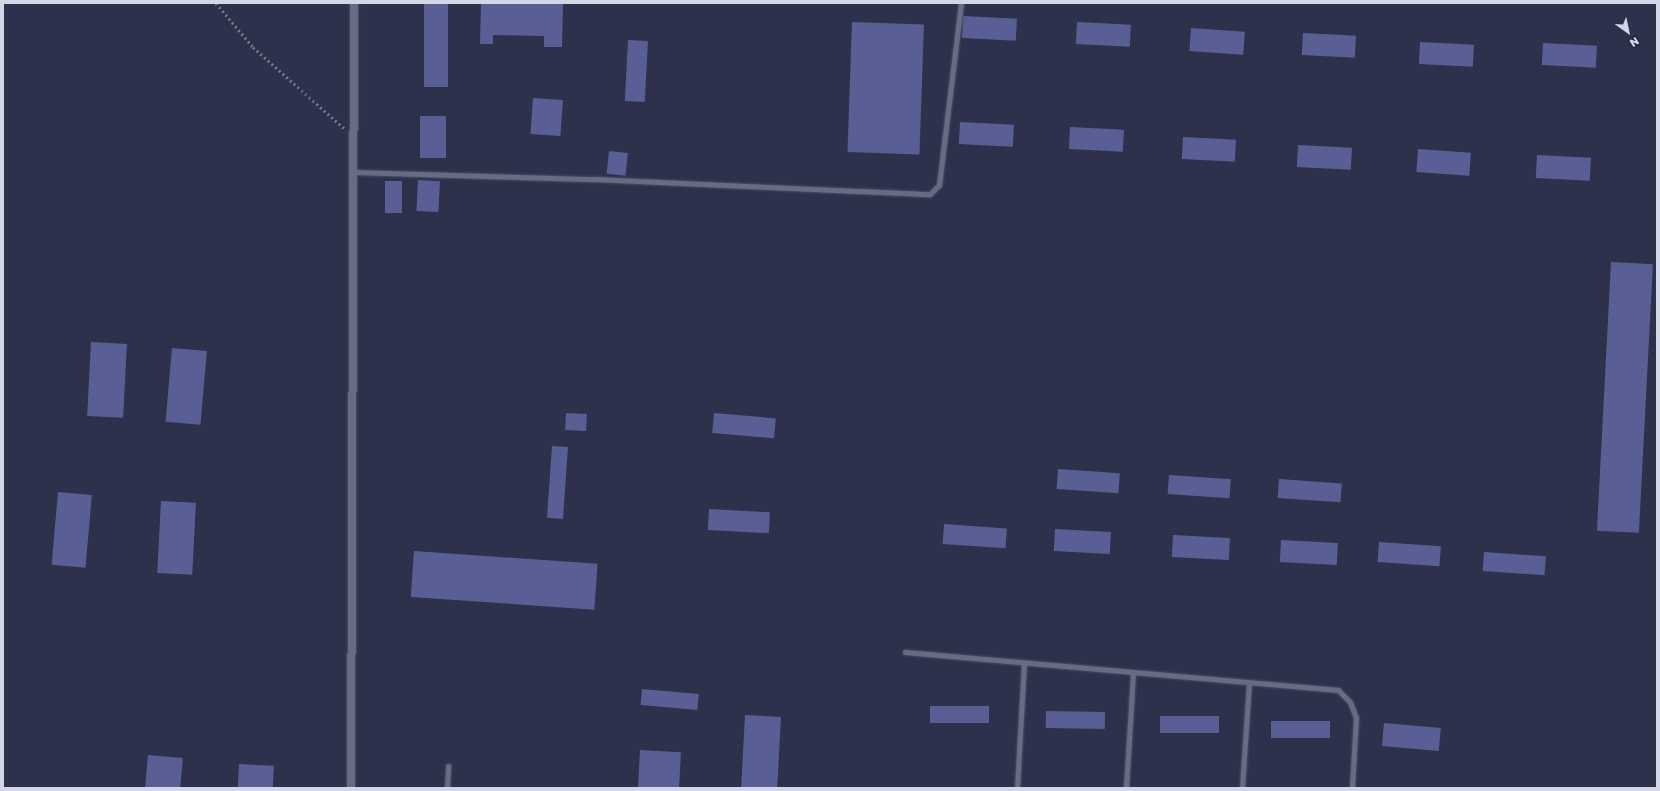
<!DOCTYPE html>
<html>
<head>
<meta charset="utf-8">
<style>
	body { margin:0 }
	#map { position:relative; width:1660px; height:791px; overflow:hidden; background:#2d314b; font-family:"Golos Text",sans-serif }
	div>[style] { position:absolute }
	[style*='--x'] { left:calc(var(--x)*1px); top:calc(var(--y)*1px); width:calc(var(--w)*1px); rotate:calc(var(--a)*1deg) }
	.building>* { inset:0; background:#595f94; transform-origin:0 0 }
	.path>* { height:2.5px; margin-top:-1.25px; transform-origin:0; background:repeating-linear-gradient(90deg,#70738a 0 2px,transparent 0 5px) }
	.roads { filter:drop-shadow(0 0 1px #4b4f67) drop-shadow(0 0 1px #4b4f67) }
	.service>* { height:5px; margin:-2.5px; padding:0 2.5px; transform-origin:2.5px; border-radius:2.5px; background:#676b83 }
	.minor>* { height:8px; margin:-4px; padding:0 4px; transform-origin:4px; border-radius:4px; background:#676b83 }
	span { translate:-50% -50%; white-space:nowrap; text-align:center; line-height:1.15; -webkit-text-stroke:4px #232740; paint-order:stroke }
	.frame { position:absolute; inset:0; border:4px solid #d3d6e7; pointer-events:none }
	.north { position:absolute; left:1608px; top:12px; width:40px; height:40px; -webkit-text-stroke:3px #232740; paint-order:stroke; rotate:147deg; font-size:11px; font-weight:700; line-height:16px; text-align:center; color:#d3d6e7 }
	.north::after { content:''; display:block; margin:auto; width:14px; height:18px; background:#d3d6e7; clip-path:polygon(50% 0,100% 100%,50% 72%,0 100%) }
</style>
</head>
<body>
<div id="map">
	<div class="building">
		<i style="left:424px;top:3px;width:24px;height:84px"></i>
		<i style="clip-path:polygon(481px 3px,563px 3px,562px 47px,544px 47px,544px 36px,493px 35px,493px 44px,480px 44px)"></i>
		<i style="left:963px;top:16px;width:54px;height:22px;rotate:3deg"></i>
		<i style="left:852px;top:22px;width:72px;height:130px;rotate:2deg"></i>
		<i style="left:1077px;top:22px;width:54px;height:22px;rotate:3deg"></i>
		<i style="left:1191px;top:28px;width:54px;height:23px;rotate:4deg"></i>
		<i style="left:1303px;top:33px;width:53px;height:22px;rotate:3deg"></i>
		<i style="left:628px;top:40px;width:20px;height:61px;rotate:3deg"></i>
		<i style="left:1420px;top:42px;width:54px;height:22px;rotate:3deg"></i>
		<i style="left:1543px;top:43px;width:54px;height:22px;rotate:3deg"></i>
		<i style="left:533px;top:98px;width:30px;height:36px;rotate:4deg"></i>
		<i style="left:420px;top:116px;width:26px;height:42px"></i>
		<i style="left:960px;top:122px;width:54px;height:22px;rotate:3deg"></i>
		<i style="left:1070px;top:127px;width:54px;height:22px;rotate:3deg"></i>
		<i style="left:1183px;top:137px;width:53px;height:22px;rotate:3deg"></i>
		<i style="left:1298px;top:145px;width:54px;height:22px;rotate:3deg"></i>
		<i style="left:1418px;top:149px;width:53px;height:23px;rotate:4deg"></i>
		<i style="left:609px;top:151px;width:19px;height:23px;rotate:6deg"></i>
		<i style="left:1537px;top:155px;width:54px;height:23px;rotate:3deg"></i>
		<i style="left:418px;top:180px;width:22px;height:31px;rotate:3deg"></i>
		<i style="left:385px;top:181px;width:17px;height:32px"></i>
		<i style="left:1611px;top:262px;width:42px;height:269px;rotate:3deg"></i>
		<i style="left:91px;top:342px;width:36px;height:74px;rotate:3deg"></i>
		<i style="left:172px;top:348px;width:35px;height:74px;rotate:5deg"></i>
		<i style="left:566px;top:413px;width:21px;height:17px;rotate:3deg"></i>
		<i style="left:714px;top:413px;width:62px;height:20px;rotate:5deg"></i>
		<i style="left:552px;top:446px;width:16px;height:72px;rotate:4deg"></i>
		<i style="left:1058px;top:469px;width:62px;height:20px;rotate:4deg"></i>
		<i style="left:1169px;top:475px;width:62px;height:19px;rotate:4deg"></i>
		<i style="left:1279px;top:479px;width:63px;height:19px;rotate:4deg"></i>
		<i style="left:58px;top:492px;width:34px;height:73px;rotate:5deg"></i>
		<i style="left:161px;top:501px;width:35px;height:72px;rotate:3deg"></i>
		<i style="left:709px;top:509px;width:61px;height:21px;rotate:3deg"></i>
		<i style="left:944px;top:524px;width:63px;height:20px;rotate:4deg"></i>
		<i style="left:1055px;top:529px;width:56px;height:22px;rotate:3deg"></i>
		<i style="left:1173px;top:535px;width:57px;height:22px;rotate:3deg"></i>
		<i style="left:1281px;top:540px;width:57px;height:22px;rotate:3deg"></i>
		<i style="left:1379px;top:542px;width:62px;height:20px;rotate:4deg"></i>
		<i style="left:414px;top:551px;width:184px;height:46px;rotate:4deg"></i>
		<i style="left:1484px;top:552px;width:62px;height:19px;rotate:4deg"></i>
		<i style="left:642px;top:689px;width:57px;height:16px;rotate:5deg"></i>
		<i style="left:930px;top:706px;width:59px;height:17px"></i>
		<i style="left:1046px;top:711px;width:59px;height:17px;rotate:1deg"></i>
		<i style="left:745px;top:715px;width:36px;height:73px;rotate:3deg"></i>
		<i style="left:1160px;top:716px;width:59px;height:17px"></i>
		<i style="left:1271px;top:721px;width:59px;height:17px"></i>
		<i style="left:1384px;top:723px;width:57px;height:23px;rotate:5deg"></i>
		<i style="left:640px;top:750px;width:41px;height:38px;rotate:3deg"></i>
		<i style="left:148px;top:755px;width:35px;height:33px;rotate:5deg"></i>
		<i style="left:239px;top:764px;width:35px;height:24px;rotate:3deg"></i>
	</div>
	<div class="path">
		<i style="--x:216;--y:3;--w:57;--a:49.9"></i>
		<i style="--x:253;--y:47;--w:122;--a:41.7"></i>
	</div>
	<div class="roads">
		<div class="service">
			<i style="--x:353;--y:172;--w:241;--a:1.7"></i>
			<i style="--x:594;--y:179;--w:336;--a:2.6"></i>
			<i style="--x:930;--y:194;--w:13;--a:-45"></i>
			<i style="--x:939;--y:185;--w:183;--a:-83.1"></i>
			<i style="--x:905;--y:652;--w:435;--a:5"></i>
			<i style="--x:1338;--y:690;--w:17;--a:45"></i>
			<i style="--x:1350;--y:702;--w:17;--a:69"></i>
			<i style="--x:1356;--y:718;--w:70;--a:93.3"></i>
			<i style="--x:447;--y:788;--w:22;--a:-87"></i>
			<i style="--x:1017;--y:788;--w:124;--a:-86.8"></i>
			<i style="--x:1126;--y:788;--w:114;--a:-86.5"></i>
			<i style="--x:1242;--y:788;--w:105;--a:-86.2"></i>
		</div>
		<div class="minor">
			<i style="--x:351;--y:788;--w:785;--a:-89.78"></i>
		</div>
	</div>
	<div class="frame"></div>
	<div class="north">N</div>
</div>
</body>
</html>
